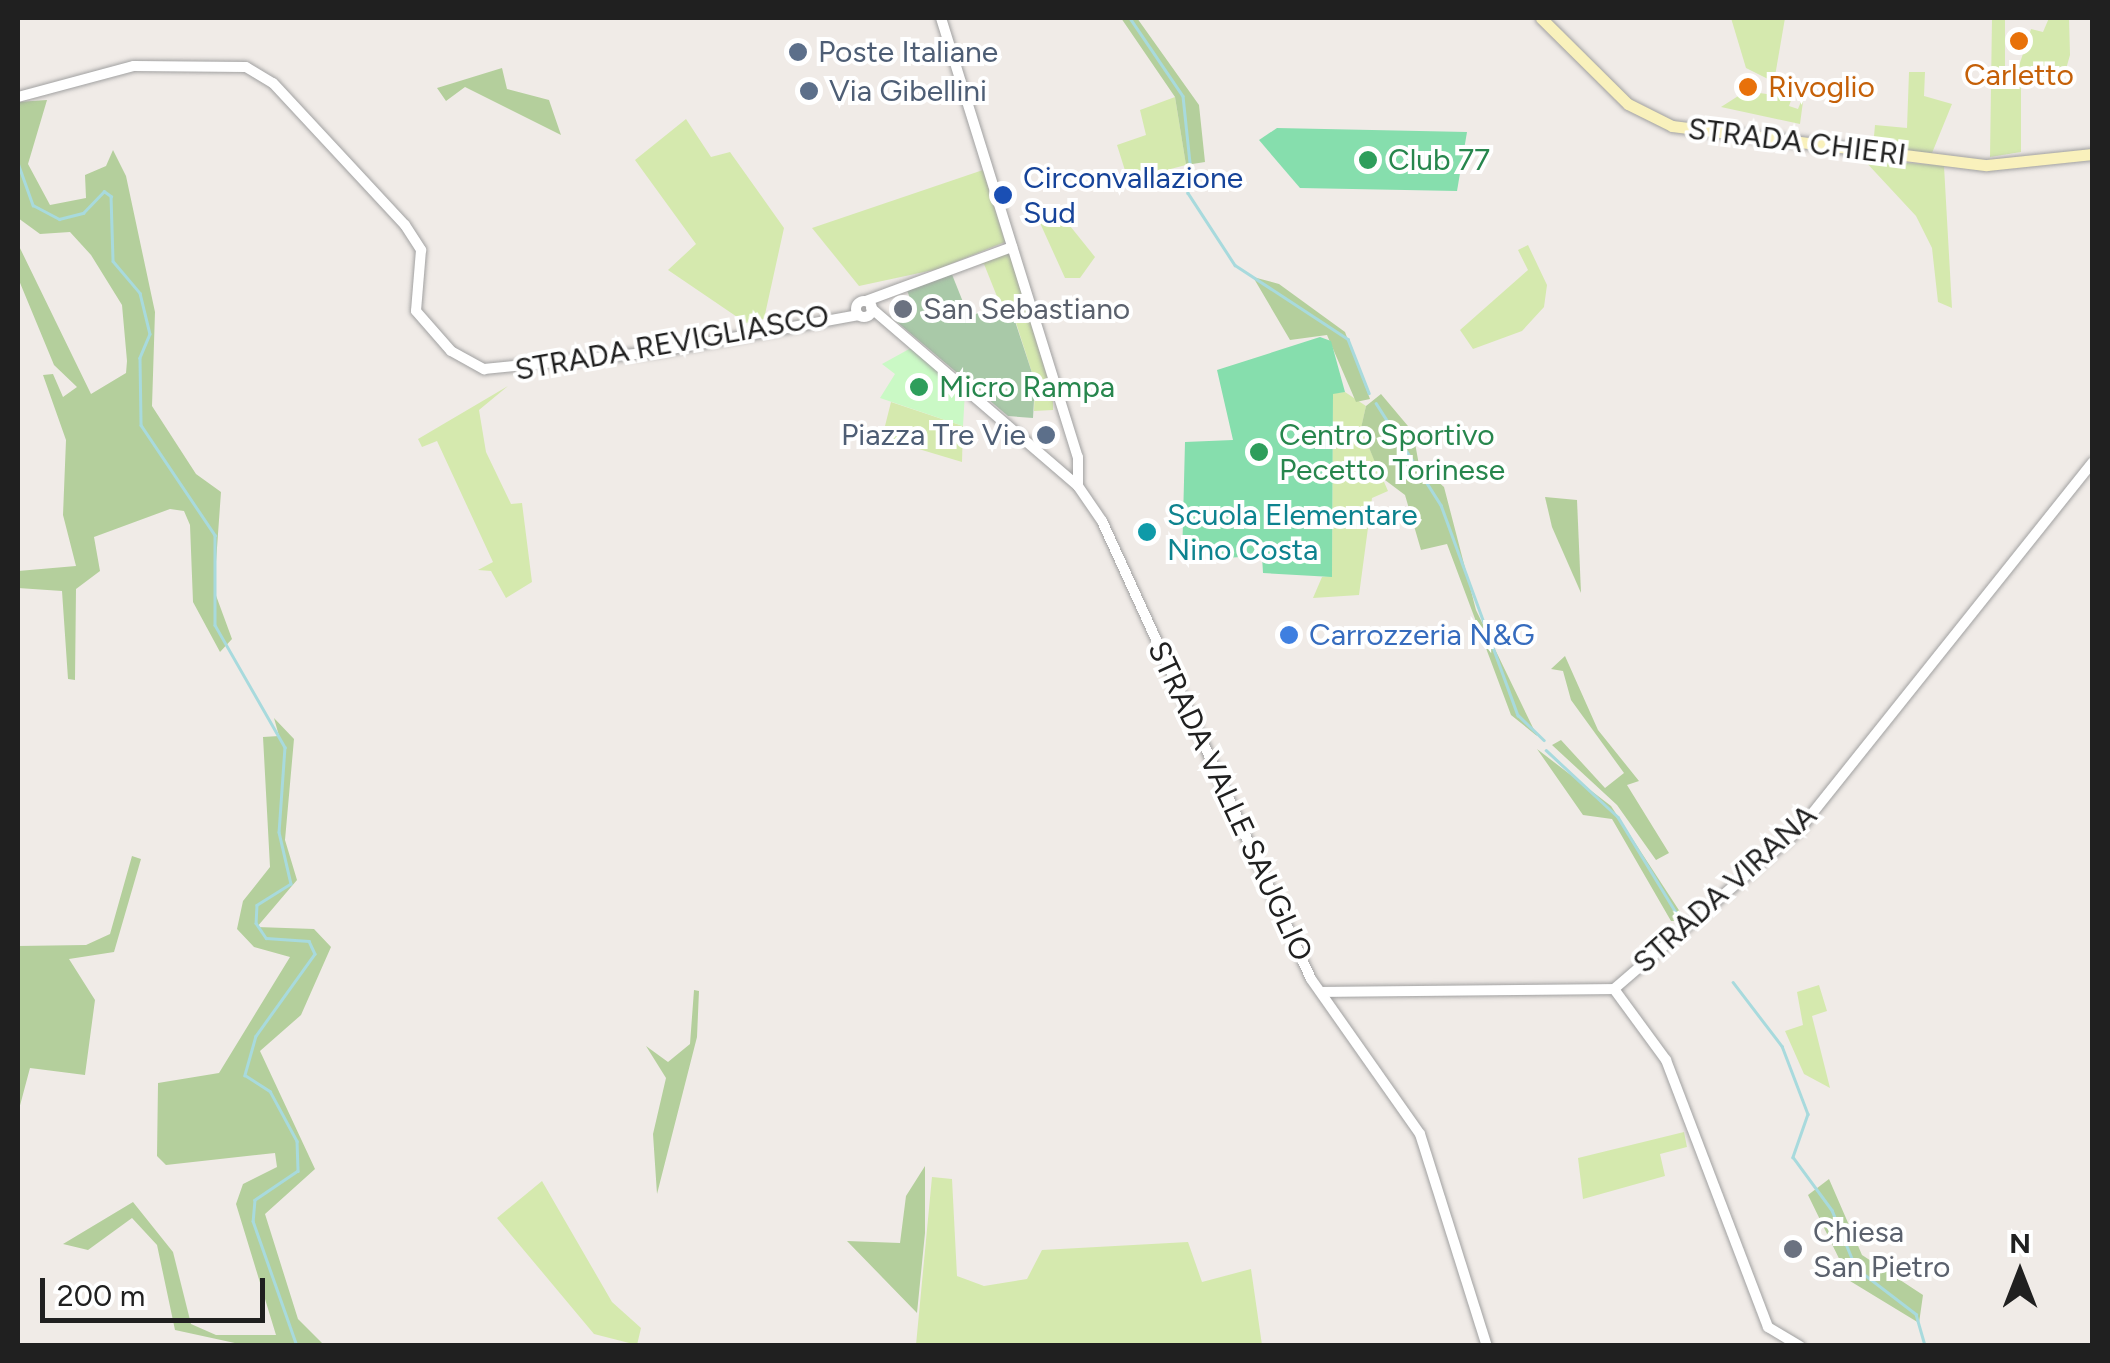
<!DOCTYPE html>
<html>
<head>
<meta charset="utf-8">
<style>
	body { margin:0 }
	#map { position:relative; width:2110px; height:1363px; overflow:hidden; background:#f0ebe7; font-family:Figtree,sans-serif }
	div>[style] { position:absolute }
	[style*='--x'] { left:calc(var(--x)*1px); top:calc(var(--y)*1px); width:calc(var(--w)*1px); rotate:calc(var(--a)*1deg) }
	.grass>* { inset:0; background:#d5e9ae }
	.forest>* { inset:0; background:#b4cf9c }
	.cemetery>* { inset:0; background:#a9c9a8 }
	.park>* { inset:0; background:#caf9c5 }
	.pitch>* { inset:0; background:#86dead }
	.stream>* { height:2.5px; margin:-1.25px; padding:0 1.25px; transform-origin:1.25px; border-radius:1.25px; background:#a8dadd }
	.roads { filter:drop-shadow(0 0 2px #a1a1a1) drop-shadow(0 0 2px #a1a1a1) }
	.tertiary>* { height:10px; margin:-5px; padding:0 5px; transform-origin:5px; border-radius:5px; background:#fff }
	.tertiary>.ring { margin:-5px; padding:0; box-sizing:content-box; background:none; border:10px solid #fff; border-radius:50% }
	.secondary>* { height:11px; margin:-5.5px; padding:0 5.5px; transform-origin:5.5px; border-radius:5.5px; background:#f9f1bc }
	.dots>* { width:28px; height:28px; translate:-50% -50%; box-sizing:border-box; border:5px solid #fff; border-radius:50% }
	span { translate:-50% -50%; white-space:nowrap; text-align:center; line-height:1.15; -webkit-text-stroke:8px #fff; paint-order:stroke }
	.service-label { font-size:30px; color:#4e5e75 }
	.left { translate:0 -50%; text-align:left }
	.right { translate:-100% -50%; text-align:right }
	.food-label { font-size:30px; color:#c56008 }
	.street-label { font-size:30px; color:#202020 }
	.leisure-label { font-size:30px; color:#27864d }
	.transit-label { font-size:30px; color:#164399 }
	.worship-label { font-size:30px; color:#5b616d }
	.culture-label { font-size:30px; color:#0d838f }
	.shop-label { font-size:30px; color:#366cbe }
	.frame { position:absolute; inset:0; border:20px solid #202020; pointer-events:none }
	.north { position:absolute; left:1970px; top:1223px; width:100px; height:100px; -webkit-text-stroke:8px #fff; paint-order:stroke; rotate:0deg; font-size:28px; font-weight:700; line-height:40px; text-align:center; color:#202020 }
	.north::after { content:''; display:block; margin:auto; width:35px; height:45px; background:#202020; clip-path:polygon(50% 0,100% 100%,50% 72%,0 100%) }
	.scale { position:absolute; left:40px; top:1278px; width:225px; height:45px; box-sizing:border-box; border:5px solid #202020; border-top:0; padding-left:12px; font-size:30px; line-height:35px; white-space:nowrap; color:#202020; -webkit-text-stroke:8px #fff; paint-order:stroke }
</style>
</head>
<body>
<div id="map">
	<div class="grass">
		<i style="clip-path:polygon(1731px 18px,1785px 18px,1774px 82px,1746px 68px)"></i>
		<i style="clip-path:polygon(1992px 18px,2005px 18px,2005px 69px,2018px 69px,2031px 29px,2043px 32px,2049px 18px,2069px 18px,2070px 55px,2062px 83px,2021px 84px,2021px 152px,1990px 157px)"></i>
		<i style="clip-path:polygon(1909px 72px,1925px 72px,1924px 96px,1952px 104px,1932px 153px,1873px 147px,1875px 125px,1907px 128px)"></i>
		<i style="clip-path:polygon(1772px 88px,1793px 95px,1789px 106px,1798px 109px,1804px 94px,1800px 124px,1721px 107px,1746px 91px,1780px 96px)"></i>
		<i style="clip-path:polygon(1175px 97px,1186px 165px,1128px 180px,1117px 145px,1146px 135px,1140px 110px)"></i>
		<i style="clip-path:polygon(686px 119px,711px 157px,730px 152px,784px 228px,764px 319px,746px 323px,668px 270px,696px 244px,635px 160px)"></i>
		<i style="clip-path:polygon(1863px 159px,1944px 166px,1952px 308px,1938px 302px,1932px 248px,1916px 216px)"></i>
		<i style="clip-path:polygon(983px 170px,1005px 242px,938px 269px,859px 286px,812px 228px)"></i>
		<i style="clip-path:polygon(1054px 206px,1095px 257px,1080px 278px,1065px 278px,1035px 212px)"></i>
		<i style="clip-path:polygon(1528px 245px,1547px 285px,1544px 307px,1522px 331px,1473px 349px,1460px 330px,1528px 270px,1518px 250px)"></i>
		<i style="clip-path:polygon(1009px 252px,1053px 396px,1053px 410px,1034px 411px,1035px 382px,1009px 301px,1000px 304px,984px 264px,970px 265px)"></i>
		<i style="clip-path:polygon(508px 386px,479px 410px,486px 452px,511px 504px,522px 503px,532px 582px,506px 598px,491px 571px,478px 570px,493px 562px,437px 441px,422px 447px,418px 439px)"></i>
		<i style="clip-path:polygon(1345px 392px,1366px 406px,1361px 429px,1388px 491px,1372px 498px,1359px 595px,1313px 598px,1322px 577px,1332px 576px,1333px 393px)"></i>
		<i style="clip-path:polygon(891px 402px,963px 426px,962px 462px,882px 438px)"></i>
		<i style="clip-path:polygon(1819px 985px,1827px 1011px,1812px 1016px,1830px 1088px,1804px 1074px,1785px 1031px,1803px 1025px,1797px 992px)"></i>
		<i style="clip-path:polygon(1684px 1132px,1687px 1147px,1660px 1154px,1665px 1176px,1583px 1199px,1578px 1158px)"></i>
		<i style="clip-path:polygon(932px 1177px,952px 1179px,957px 1276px,984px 1286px,1027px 1279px,1042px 1250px,1188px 1242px,1202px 1282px,1251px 1269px,1262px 1345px,916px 1345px)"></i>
		<i style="clip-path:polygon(542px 1181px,612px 1302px,641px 1328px,637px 1345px,594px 1334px,497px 1218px)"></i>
	</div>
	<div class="forest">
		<i style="clip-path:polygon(1121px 18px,1137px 18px,1199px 105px,1205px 162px,1186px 165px,1175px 97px)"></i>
		<i style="clip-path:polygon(502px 68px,507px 89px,549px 100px,561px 135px,465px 87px,446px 101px,437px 88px)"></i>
		<i style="clip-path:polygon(47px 100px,28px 164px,50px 205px,86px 198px,85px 175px,106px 166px,113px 150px,126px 176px,155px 312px,152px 406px,196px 474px,221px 492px,214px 590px,232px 639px,220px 652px,193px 602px,190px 525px,184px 511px,170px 509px,94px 537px,100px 571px,76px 589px,75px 680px,68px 679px,62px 591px,18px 588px,18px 571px,76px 566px,63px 515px,66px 440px,43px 375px,53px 374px,63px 397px,77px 387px,54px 365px,18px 278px,18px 244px,91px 394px,126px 373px,127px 361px,122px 305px,91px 255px,70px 232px,40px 234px,18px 218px,18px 102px)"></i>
		<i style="clip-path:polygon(1253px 277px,1279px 284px,1345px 332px,1370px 399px,1356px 402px,1327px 335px,1290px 340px)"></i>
		<i style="clip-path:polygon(1381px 394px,1413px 432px,1419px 465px,1444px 487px,1476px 610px,1537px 736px,1511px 715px,1447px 544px,1421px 550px,1405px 495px,1381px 477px,1361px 428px,1366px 406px)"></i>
		<i style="clip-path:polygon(1545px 497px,1577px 500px,1581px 593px,1552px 527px)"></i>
		<i style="clip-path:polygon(1565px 656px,1598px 730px,1639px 781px,1627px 785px,1669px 853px,1656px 860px,1617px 805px,1552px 745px,1561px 740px,1605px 788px,1624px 773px,1571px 700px,1563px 671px,1551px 669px)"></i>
		<i style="clip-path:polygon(274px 718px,294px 739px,285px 840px,297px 880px,257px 927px,314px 929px,331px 947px,301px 1015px,260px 1051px,315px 1169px,265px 1214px,298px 1319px,324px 1345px,244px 1345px,175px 1330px,157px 1245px,132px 1218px,88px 1250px,63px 1244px,133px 1202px,173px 1252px,191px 1324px,216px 1335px,276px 1335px,236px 1204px,243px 1184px,277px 1167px,275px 1153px,166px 1165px,157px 1156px,158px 1083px,219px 1073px,290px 957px,254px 947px,237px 929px,243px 901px,270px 867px,263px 737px,279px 736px)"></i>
		<i style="clip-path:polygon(1537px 749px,1611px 806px,1686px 921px,1671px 921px,1612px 819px,1583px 815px)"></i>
		<i style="clip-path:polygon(132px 856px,141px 859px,114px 952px,69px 959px,95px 1000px,85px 1075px,30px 1068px,18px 1113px,18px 946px,86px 945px,110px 934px)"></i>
		<i style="clip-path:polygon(694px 990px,699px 991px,697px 1037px,657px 1194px,653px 1134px,666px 1078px,646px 1046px,668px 1062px,690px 1044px)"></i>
		<i style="clip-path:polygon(925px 1166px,925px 1233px,917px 1313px,847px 1241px,900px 1243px,906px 1196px)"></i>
		<i style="clip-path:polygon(1829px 1179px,1862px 1255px,1923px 1295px,1919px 1323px,1850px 1281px,1808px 1195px)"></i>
	</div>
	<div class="cemetery">
		<i style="clip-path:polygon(951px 272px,969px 317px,1008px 300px,1035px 382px,1033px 418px,1008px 416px,890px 316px,915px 313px,907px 290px)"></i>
	</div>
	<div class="park">
		<i style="clip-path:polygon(911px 348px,965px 392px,963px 426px,880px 398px,895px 374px,882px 364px)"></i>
	</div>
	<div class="pitch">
		<i style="clip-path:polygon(1277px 128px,1467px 132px,1457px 191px,1300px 188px,1259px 140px)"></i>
		<i style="clip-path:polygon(1320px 337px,1331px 341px,1345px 392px,1333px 394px,1332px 577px,1263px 573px,1262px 556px,1182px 560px,1185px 442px,1233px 440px,1217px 370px)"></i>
	</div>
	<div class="stream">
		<i style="--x:1130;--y:18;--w:94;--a:55.8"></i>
		<i style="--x:1183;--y:96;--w:67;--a:84"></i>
		<i style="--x:18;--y:102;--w:50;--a:90"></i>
		<i style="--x:18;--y:163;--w:45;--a:70.3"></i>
		<i style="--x:33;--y:205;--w:30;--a:28"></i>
		<i style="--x:59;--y:219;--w:25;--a:-14"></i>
		<i style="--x:83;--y:213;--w:30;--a:-46"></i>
		<i style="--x:104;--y:191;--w:9;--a:36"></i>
		<i style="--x:111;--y:196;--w:65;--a:88.2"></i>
		<i style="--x:113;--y:261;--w:42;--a:49.8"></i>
		<i style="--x:140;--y:293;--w:42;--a:76.3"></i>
		<i style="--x:150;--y:334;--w:26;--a:113"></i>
		<i style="--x:140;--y:358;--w:67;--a:89.1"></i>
		<i style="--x:141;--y:425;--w:133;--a:56.1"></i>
		<i style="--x:215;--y:535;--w:90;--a:90"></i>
		<i style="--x:215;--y:625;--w:141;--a:60.2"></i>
		<i style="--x:285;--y:747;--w:85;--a:94"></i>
		<i style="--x:279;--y:832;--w:53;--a:77"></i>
		<i style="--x:291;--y:884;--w:40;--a:148"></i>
		<i style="--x:257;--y:905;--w:18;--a:93"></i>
		<i style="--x:256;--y:923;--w:18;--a:56"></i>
		<i style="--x:266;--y:938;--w:43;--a:4"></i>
		<i style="--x:309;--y:941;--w:14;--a:65"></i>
		<i style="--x:315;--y:954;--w:101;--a:125.7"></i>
		<i style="--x:256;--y:1036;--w:41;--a:105.8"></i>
		<i style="--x:245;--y:1075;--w:30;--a:33"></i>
		<i style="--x:270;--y:1091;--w:57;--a:61.6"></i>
		<i style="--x:297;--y:1141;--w:30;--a:88"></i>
		<i style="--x:298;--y:1171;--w:52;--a:146"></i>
		<i style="--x:255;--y:1200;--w:21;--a:95"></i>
		<i style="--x:253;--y:1221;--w:133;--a:70.6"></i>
		<i style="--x:1187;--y:176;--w:17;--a:87"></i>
		<i style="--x:1188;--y:193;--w:86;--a:56.9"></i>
		<i style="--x:1235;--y:265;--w:135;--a:33.2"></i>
		<i style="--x:1348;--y:339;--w:58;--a:68.7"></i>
		<i style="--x:1376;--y:403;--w:121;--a:57.5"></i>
		<i style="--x:1441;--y:505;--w:224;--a:69.9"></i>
		<i style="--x:1518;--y:715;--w:36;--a:44"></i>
		<i style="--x:1546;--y:750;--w:98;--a:42.9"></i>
		<i style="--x:1618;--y:817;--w:119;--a:58.7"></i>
		<i style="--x:1733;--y:982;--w:81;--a:52.6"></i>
		<i style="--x:1782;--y:1046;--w:73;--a:69.1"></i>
		<i style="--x:1808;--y:1114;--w:46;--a:109.2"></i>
		<i style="--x:1793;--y:1157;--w:66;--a:53.7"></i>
		<i style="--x:1832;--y:1210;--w:63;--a:67.5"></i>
		<i style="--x:1856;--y:1268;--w:76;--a:37.5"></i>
		<i style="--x:1916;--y:1314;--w:33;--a:74"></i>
	</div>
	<div class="roads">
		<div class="tertiary">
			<i style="--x:941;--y:18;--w:460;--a:72.7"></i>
			<i style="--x:1078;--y:457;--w:29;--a:90"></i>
			<i style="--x:18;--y:97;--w:120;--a:-15"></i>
			<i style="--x:134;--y:66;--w:112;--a:0.5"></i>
			<i style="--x:246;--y:67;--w:31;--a:31"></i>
			<i style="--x:273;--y:83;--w:194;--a:47.1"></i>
			<i style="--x:405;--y:225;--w:30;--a:57"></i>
			<i style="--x:421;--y:250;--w:61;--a:94.7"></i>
			<i style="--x:416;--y:311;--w:53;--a:48.8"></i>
			<i style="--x:451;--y:351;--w:38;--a:29"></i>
			<i style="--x:484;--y:369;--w:172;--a:-5.7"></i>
			<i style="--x:655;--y:352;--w:207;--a:-10.3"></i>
			<i style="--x:866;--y:301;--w:156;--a:-20.3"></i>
			<i class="ring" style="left:856px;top:301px;width:6px;height:6px"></i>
			<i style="--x:871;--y:308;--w:273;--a:40.7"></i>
			<i style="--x:1078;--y:486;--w:42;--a:55.6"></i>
			<i style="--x:1102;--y:521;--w:503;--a:65.47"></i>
			<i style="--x:1311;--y:979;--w:189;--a:54.9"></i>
			<i style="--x:1420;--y:1134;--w:222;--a:72.5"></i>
			<i style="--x:1614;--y:989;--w:88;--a:53.8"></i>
			<i style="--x:1666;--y:1060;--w:286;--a:69.1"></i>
			<i style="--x:1768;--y:1327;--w:37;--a:31"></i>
			<i style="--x:1321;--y:992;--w:293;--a:-0.6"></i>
			<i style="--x:1614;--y:989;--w:244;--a:-40.7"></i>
			<i style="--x:1799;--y:830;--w:470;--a:-51.4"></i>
		</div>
		<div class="secondary">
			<i style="--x:1541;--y:18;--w:122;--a:44.7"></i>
			<i style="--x:1628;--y:104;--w:49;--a:26.6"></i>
			<i style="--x:1672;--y:126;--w:317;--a:7.1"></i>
			<i style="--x:1987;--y:165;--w:106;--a:-6"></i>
		</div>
	</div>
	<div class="dots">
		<i style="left:2019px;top:41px;background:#e8710a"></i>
		<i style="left:798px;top:52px;background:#5c6f8a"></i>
		<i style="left:1748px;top:87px;background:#e8710a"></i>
		<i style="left:809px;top:91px;background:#5c6f8a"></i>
		<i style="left:1368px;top:160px;background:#2e9e5b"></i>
		<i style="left:1003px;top:195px;background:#1a4fb4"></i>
		<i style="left:903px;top:309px;background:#6b7280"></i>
		<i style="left:919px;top:387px;background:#2e9e5b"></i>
		<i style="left:1046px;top:435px;background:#5c6f8a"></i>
		<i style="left:1259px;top:452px;background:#2e9e5b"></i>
		<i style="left:1147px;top:532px;background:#0f9aa8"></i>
		<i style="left:1289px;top:635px;background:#3f7fe0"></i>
		<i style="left:1793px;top:1249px;background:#6b7280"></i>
	</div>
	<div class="service-label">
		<span class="left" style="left:818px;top:52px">Poste Italiane</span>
		<span class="left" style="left:829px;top:91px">Via Gibellini</span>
		<span class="right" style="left:1026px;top:435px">Piazza Tre Vie</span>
	</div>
	<div class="food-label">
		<span style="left:2019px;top:75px">Carletto</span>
		<span class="left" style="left:1768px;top:87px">Rivoglio</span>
	</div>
	<div class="street-label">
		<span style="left:1797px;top:142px;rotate:7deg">STRADA CHIERI</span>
		<span style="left:672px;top:343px;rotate:-10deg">STRADA REVIGLIASCO</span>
		<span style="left:1230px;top:801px;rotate:65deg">STRADA VALLE SAUGLIO</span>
		<span style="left:1725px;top:889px;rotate:-42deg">STRADA VIRANA</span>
	</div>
	<div class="leisure-label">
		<span class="left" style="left:1388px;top:160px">Club 77</span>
		<span class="left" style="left:939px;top:387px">Micro Rampa</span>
		<span class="left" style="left:1279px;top:452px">Centro Sportivo<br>Pecetto Torinese</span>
	</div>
	<div class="transit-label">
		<span class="left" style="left:1023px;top:195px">Circonvallazione<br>Sud</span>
	</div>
	<div class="worship-label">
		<span class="left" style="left:923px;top:309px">San Sebastiano</span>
		<span class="left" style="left:1813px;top:1249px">Chiesa<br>San Pietro</span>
	</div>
	<div class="culture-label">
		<span class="left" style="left:1167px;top:532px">Scuola Elementare<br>Nino Costa</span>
	</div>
	<div class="shop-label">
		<span class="left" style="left:1309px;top:635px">Carrozzeria N&amp;G</span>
	</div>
	<div class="frame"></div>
	<div class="north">N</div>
	<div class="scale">200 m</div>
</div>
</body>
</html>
